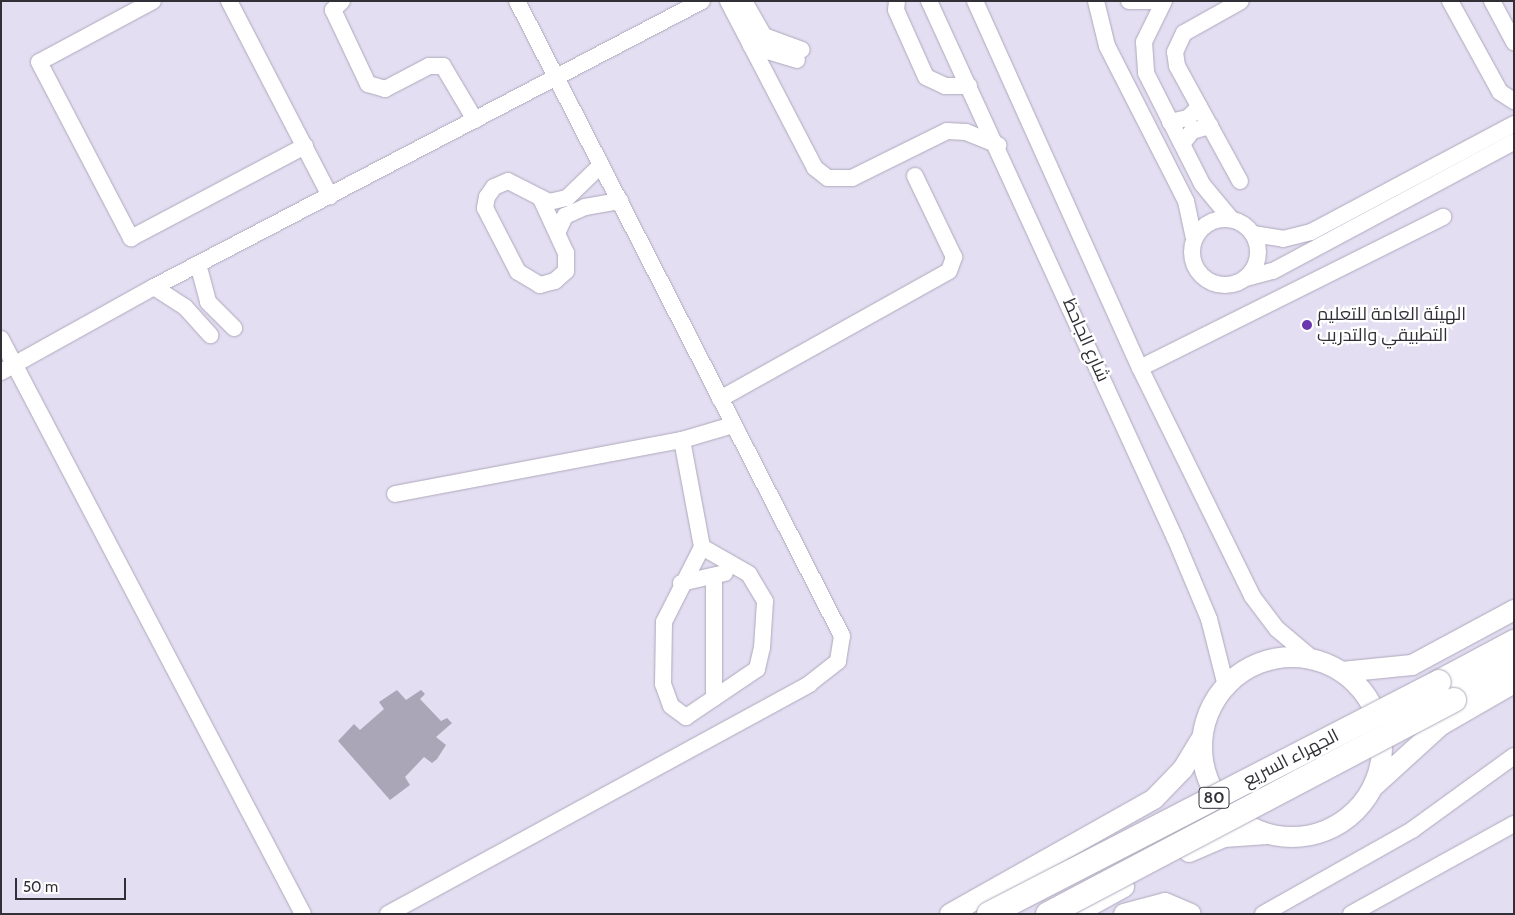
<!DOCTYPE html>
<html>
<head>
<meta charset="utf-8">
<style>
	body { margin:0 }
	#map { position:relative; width:1515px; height:915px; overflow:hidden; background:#e4def2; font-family:Cabin,Cairo,sans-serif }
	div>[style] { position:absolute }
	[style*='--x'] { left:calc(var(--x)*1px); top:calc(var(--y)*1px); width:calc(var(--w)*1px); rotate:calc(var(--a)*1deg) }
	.building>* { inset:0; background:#aaa5b7 }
	.roads { filter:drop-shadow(0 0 1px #aea8bb) drop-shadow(0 0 1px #aea8bb) }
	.minor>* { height:16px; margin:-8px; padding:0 8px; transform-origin:8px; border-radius:8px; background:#fff }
	.minor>.ring { margin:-8px; padding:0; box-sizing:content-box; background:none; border:16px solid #fff; border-radius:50% }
	.major>* { height:20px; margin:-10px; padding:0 10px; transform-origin:10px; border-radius:10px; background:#fff }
	.major>.ring { margin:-10px; padding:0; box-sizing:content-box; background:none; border:20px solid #fff; border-radius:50% }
	.highway>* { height:24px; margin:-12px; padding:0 12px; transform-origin:12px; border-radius:12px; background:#fff }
	.bridges { filter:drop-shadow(0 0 1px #aea8bb) drop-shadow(0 0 1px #aea8bb) }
	.highway-bridge>* { height:24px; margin:-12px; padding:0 12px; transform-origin:12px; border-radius:12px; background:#fff }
	.dots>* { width:14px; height:14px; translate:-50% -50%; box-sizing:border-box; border:2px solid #fff; border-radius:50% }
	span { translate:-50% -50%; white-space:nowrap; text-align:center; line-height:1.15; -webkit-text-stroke:4.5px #fff; paint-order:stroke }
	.shield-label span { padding:1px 4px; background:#fff; border:1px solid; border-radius:4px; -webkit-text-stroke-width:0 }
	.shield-label { font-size:16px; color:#323037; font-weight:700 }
	.poi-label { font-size:18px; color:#323037 }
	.left { translate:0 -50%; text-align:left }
	.street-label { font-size:18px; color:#323037 }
	.frame { position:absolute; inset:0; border:2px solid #323037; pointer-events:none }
	.scale { position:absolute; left:15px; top:878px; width:111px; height:22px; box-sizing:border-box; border:2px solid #323037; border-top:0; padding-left:6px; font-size:15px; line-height:18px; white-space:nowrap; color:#323037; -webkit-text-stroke:4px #fff; paint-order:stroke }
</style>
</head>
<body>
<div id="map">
	<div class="building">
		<i style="clip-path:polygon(397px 690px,406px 700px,421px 690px,425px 694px,420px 699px,441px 721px,447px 718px,452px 723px,436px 737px,446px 745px,437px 759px,432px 763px,424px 757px,405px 777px,410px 785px,390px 800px,338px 741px,354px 724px,360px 730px,384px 709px,379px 702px)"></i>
	</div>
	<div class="roads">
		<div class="minor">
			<i style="--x:153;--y:1;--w:129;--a:151.8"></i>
			<i style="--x:39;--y:62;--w:199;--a:62.4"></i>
			<i style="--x:131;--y:238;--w:197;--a:-27.9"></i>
			<i style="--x:229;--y:1;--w:220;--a:62.6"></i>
			<i style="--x:342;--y:1;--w:13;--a:135"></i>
			<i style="--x:333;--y:10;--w:82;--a:64.7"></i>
			<i style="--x:368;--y:84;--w:18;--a:16"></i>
			<i style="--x:385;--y:89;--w:50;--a:-27.6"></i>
			<i style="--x:429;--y:66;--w:14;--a:0"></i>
			<i style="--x:443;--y:66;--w:63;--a:59.3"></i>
			<i style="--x:728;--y:1;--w:188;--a:62.5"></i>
			<i style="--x:815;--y:168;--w:16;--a:38"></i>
			<i style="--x:828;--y:178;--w:24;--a:0"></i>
			<i style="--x:852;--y:178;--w:106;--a:-26.3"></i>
			<i style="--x:947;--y:131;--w:19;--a:3"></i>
			<i style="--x:966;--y:132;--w:35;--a:22"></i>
			<i style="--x:744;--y:1;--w:40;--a:60.3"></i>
			<i style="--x:764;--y:36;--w:40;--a:20.2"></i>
			<i style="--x:897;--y:1;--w:9;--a:96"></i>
			<i style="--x:896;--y:10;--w:73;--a:65.9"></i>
			<i style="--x:926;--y:77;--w:21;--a:25"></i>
			<i style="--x:945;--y:86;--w:24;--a:0"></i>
			<i style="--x:929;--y:1;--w:591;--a:65.39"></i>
			<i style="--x:1175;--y:538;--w:88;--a:67.2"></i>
			<i style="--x:1209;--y:619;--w:69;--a:75.8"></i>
			<i style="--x:975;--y:1;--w:402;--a:65.8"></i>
			<i style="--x:1140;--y:368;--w:254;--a:63.8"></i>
			<i style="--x:1252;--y:596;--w:41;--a:52.9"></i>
			<i style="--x:1277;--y:629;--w:48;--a:40"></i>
			<i style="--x:1096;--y:1;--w:46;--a:76.3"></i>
			<i style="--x:1107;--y:46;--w:174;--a:63"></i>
			<i style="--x:1186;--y:201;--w:39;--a:78"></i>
			<i style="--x:1129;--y:1;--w:33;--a:0"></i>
			<i style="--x:1164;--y:1;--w:46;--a:116"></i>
			<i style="--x:1144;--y:42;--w:31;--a:86"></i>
			<i style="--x:1146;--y:73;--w:124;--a:63.2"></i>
			<i style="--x:1202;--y:184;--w:45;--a:50.4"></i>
			<i style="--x:1450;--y:1;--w:104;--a:61.2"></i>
			<i style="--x:1500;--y:92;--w:17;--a:33"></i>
			<i style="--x:1492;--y:1;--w:47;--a:61.8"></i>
			<i style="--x:751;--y:46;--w:48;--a:16.9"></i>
			<i style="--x:1170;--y:122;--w:18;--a:-13"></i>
			<i style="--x:1188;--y:118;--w:16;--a:-45"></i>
			<i style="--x:1182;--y:144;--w:16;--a:-52"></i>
			<i style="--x:1192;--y:131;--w:19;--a:-16"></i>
			<i style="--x:1240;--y:181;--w:131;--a:-118.7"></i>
			<i style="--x:1177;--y:66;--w:14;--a:-98"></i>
			<i style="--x:1175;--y:52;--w:21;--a:-65"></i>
			<i style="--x:1184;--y:33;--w:65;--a:-29.3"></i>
			<i style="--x:541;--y:199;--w:60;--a:65.2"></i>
			<i style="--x:566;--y:253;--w:18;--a:90"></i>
			<i style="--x:566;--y:271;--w:15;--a:138"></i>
			<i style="--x:555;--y:281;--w:16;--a:165"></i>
			<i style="--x:540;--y:285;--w:26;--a:-149"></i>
			<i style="--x:518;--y:272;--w:72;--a:-117.3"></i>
			<i style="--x:485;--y:208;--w:11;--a:-80"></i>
			<i style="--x:487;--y:197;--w:12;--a:-55"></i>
			<i style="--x:494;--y:187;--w:15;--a:-23"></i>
			<i style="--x:508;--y:181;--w:46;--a:27.1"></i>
			<i style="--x:549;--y:202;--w:18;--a:-13"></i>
			<i style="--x:567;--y:198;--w:47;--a:-44.1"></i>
			<i class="ring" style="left:1192px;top:219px;width:50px;height:50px"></i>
			<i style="--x:558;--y:231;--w:17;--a:-65"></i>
			<i style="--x:565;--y:216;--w:22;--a:-24"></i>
			<i style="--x:585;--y:207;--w:36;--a:-10"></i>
			<i style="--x:1253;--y:234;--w:30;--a:9"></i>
			<i style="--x:1283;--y:239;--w:29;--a:-14"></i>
			<i style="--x:1311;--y:232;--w:230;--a:-28"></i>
			<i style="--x:198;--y:264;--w:39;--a:75"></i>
			<i style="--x:208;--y:302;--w:37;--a:45"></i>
			<i style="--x:1246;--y:278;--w:28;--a:-15"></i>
			<i style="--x:1273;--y:271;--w:273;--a:-28.2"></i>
			<i style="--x:154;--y:287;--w:37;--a:33"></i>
			<i style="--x:185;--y:307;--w:38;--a:48"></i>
			<i style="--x:1;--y:339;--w:649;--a:62.29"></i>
			<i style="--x:1140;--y:368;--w:339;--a:-26.5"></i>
			<i style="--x:1;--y:372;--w:175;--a:-29.1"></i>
			<i style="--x:154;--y:287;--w:618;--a:-27.56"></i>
			<i style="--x:720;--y:399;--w:262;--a:-29.2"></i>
			<i style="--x:949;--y:271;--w:15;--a:-70"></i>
			<i style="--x:954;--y:257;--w:90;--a:-115.7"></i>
			<i style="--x:682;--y:440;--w:109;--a:79.4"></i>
			<i style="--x:702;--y:547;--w:84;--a:116.9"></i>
			<i style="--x:664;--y:622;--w:62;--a:90.9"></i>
			<i style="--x:663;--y:684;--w:23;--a:70"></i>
			<i style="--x:671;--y:706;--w:19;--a:36"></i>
			<i style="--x:686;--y:717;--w:86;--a:-34.1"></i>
			<i style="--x:757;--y:669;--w:22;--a:-77"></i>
			<i style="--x:762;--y:648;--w:47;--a:-86.3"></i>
			<i style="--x:765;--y:601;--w:31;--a:-121"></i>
			<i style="--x:749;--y:574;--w:54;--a:-150.1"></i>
			<i style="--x:395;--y:494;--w:292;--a:-10.7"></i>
			<i style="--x:682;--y:440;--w:53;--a:-16.4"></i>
			<i style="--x:681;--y:583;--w:45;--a:-12.8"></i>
			<i style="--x:714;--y:698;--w:122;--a:-90"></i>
			<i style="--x:388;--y:914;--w:480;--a:-28.6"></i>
			<i style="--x:809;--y:684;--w:37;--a:-38"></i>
			<i style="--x:838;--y:661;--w:25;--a:-81"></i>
			<i style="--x:842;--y:636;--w:713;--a:-117.1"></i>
			<i style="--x:1263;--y:914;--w:171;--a:-29.4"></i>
			<i style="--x:1412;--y:830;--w:126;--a:-36"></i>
			<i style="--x:1351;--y:914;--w:186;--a:-28.9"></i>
		</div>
		<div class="major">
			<i class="ring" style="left:1202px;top:657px;width:160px;height:160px"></i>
			<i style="--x:1342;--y:672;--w:70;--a:-5.7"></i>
			<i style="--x:1412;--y:665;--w:116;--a:-28.3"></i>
			<i style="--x:1375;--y:785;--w:89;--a:-42.3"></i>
			<i style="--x:1441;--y:725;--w:84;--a:-29.9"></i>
			<i style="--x:1189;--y:852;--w:38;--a:-23"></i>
			<i style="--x:1224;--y:837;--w:43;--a:-4"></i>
			<i style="--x:950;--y:914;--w:234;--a:-29.4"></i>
			<i style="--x:1154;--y:799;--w:42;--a:-46"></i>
			<i style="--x:1183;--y:769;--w:37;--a:-59"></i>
			<i style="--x:1075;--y:914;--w:56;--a:-28.9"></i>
			<i style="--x:1124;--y:914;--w:42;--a:-15"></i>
			<i style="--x:1165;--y:903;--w:28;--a:23"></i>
		</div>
		<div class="highway">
			<i style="--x:1439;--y:682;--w:85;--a:-28.1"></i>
			<i style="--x:1454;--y:700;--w:68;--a:-28.1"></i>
		</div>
	</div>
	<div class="bridges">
		<div class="highway-bridge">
			<i style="--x:989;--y:914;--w:506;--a:-27.27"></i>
			<i style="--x:1048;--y:914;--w:459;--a:-27.8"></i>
		</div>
	</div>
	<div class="dots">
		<i style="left:1307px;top:325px;background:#6b37ae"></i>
	</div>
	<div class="shield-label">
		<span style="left:1214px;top:798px">80</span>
	</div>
	<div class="poi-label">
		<span class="left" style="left:1317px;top:325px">الهيئة العامة للتعليم<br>التطبيقي والتدريب</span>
	</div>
	<div class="street-label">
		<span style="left:1086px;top:340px;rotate:66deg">شارع الجاحظ</span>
		<span style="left:1291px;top:758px;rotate:-27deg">الجهراء السريع</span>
	</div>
	<div class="frame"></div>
	<div class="scale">50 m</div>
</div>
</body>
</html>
